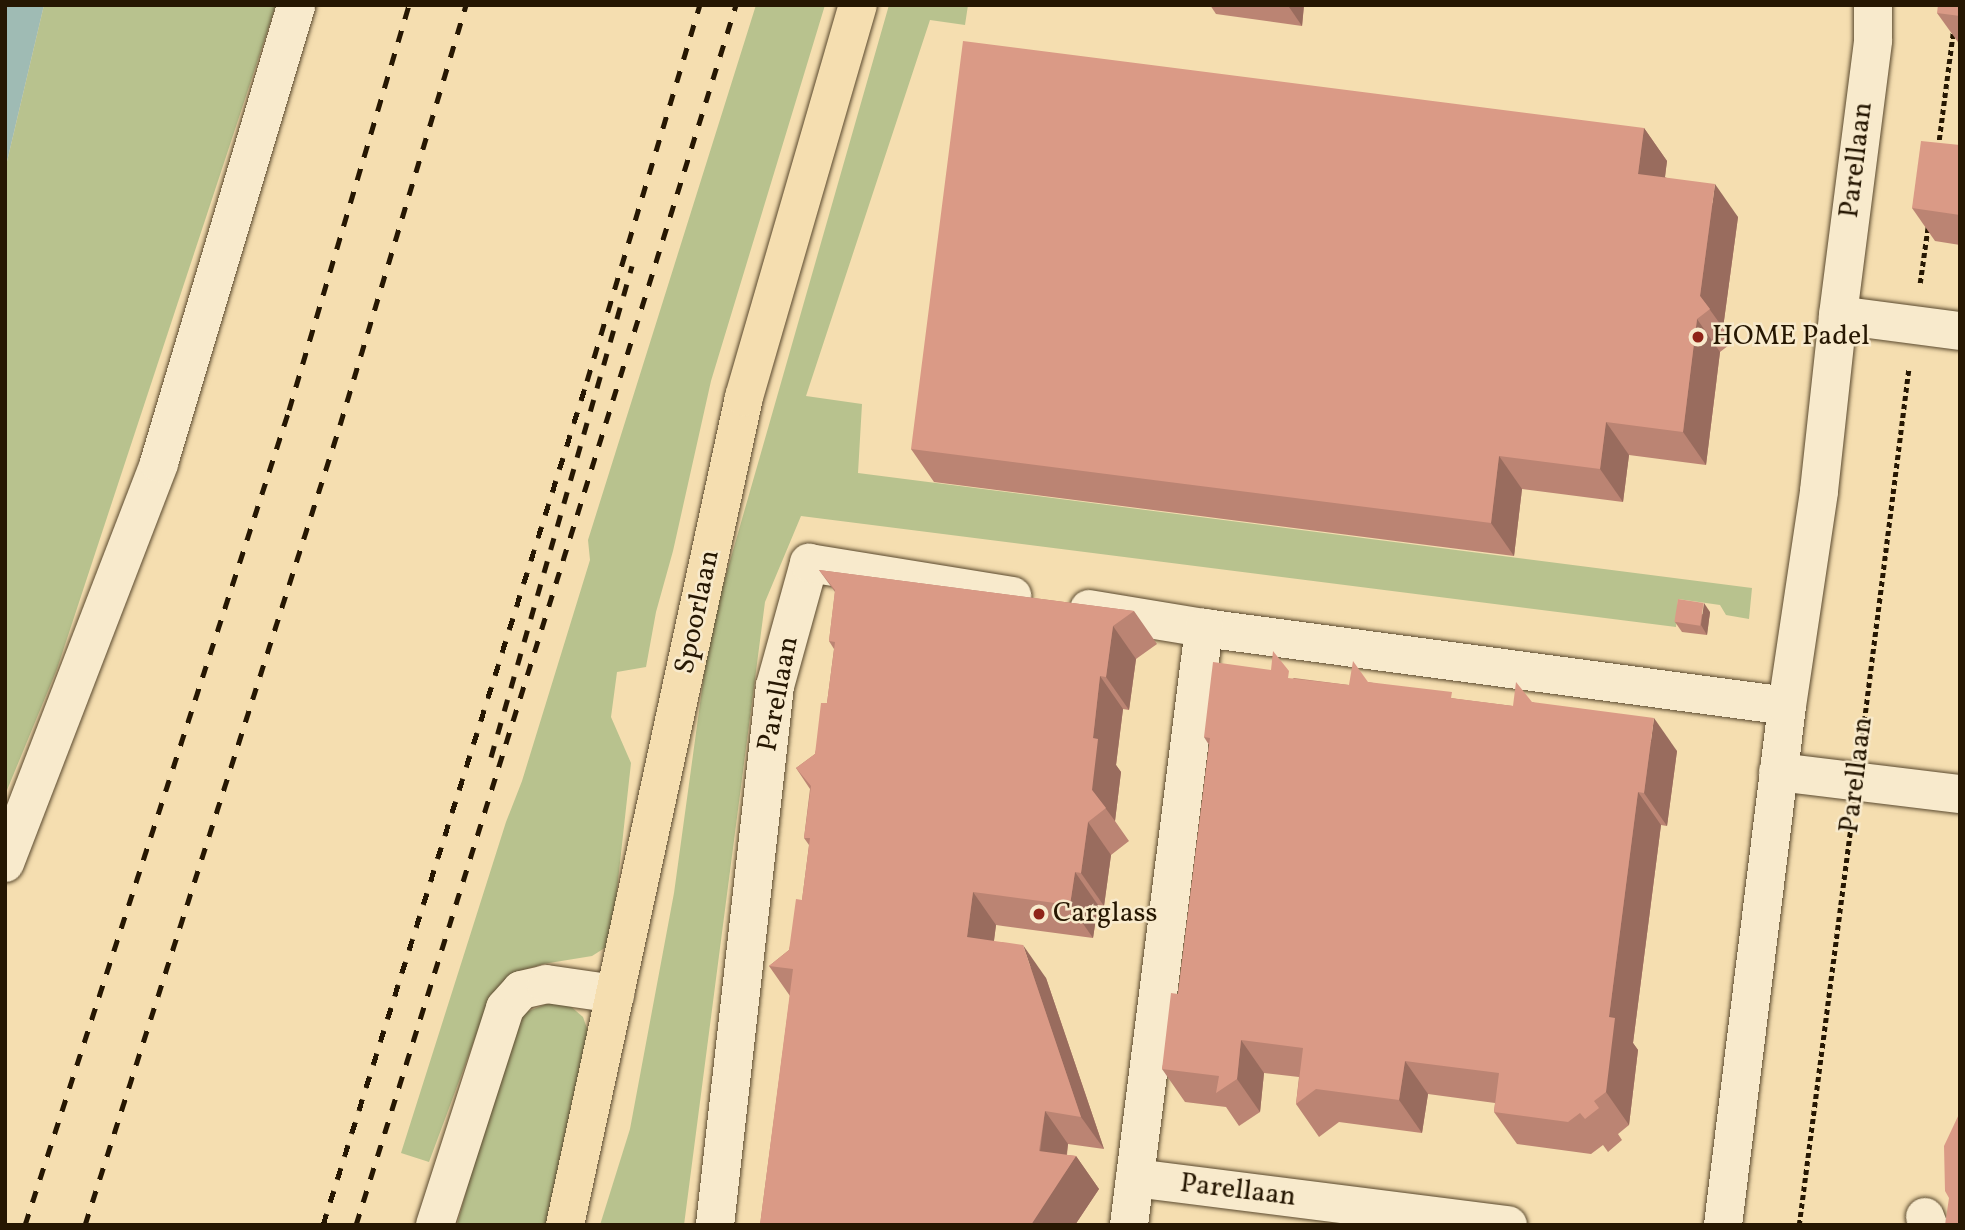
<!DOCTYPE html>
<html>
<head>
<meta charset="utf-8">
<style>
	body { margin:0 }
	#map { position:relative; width:1965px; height:1230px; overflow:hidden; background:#f5deb0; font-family:Vollkorn,serif }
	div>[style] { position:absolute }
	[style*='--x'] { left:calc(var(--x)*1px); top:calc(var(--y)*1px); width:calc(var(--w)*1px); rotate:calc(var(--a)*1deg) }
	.green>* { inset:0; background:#b8c28e }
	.water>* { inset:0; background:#9fbbb4 }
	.path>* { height:4.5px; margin-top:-2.25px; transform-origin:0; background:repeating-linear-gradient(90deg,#261702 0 5px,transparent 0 8.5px) }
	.roads { filter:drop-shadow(0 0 2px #5a492e) drop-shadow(0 0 2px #5a492e) }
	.minor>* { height:38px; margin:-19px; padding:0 19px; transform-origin:19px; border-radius:19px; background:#f8eacc }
	.major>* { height:38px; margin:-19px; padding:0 19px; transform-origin:19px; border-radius:19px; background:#f5deb0 }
	.rail>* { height:5px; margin-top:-2.5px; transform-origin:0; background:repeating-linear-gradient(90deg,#261702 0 12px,transparent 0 24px) }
	.wall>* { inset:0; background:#bb8473 }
	.shaded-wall>* { inset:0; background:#996c5e }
	.building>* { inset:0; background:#da9a86; transform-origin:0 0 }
	.dots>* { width:19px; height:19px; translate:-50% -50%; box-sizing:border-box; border:4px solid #f8eacc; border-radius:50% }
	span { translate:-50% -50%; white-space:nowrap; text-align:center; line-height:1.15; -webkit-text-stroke:5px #f8eacc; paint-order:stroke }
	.street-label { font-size:28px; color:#261702 }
	.poi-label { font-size:28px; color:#261702 }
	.left { translate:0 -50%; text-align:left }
	.frame { position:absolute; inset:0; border:7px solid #261702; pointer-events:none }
</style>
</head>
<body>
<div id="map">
	<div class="green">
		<i style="clip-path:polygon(44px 5px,276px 5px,57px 669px,5px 795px,5px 170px)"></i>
		<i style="clip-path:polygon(756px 5px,825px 5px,711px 381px,673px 551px,656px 612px,646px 667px,617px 672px,611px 717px,631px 763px,611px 944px,592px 956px,543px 964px,513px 973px,491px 995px,429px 1162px,401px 1153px,506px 822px,522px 781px,590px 560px,588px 540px)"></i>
		<i style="clip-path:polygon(889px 5px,968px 5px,965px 25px,930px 20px,806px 396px,862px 404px,858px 473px,1752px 588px,1749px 619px,1726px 615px,1720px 605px,1678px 599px,1676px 627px,801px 516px,765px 602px,684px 1225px,600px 1225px,630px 1129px,674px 893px,710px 631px)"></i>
		<i style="clip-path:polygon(549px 1003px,569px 1005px,583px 1017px,591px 1040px,551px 1225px,457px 1225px,508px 1037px,521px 1014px)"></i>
	</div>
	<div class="water">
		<i style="clip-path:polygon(5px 5px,44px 5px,5px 170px)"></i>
	</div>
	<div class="path">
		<i style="--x:1938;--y:148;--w:117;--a:-82.6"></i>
		<i style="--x:1920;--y:283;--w:58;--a:-82"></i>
		<i style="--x:1862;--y:738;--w:373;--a:-82.8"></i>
		<i style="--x:1799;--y:1225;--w:405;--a:-82.6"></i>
	</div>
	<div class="roads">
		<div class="minor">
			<i style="--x:1838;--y:315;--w:123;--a:7.5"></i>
			<i style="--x:1089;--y:609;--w:117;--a:9.4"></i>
			<i style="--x:1204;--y:628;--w:588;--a:7.62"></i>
			<i style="--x:1778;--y:772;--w:183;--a:6.9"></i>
			<i style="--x:5;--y:863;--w:429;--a:-68.9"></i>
			<i style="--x:159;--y:463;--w:478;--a:-73.3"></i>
			<i style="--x:1135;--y:1178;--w:376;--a:7.2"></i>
			<i style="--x:1925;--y:1217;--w:9;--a:69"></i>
			<i style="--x:435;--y:1225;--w:228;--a:-72.1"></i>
			<i style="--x:505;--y:1008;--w:24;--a:-48"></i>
			<i style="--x:521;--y:990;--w:26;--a:-13"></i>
			<i style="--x:546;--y:984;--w:70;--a:8.2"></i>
			<i style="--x:715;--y:1225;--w:542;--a:-83.65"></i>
			<i style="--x:775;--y:686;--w:128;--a:-74.5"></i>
			<i style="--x:809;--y:563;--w:206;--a:9.2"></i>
			<i style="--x:1129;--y:1225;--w:602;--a:-82.84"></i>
			<i style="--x:1723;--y:1225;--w:523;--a:-82.97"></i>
			<i style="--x:1787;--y:706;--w:217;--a:-81.5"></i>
			<i style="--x:1819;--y:491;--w:177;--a:-83.8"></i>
			<i style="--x:1838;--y:315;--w:277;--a:-82.7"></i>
			<i style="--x:1873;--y:40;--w:35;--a:-90"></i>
		</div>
		<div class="major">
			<i style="--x:565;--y:1225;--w:847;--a:-77.8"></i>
			<i style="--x:744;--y:397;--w:408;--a:-73.8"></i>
		</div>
	</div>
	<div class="rail">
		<i style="--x:491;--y:757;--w:511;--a:-73.98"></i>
		<i style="--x:25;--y:1225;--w:857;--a:-72.05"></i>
		<i style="--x:289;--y:410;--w:422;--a:-73.5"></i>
		<i style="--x:85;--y:1225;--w:840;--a:-72.32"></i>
		<i style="--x:340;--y:425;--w:438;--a:-73.3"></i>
		<i style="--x:323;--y:1225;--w:884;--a:-72.63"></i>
		<i style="--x:587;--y:381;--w:393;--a:-73.3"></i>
		<i style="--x:356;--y:1225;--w:1278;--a:-72.7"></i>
	</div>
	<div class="wall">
		<i style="clip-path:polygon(1210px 5px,1304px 5px,1302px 26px,1216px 14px)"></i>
		<i style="clip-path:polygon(1960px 5px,1960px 45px,1937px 13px)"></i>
		<i style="clip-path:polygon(1644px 128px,1667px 161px,1665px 177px,1738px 217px,1723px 328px,1733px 342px,1720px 352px,1706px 465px,1629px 455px,1623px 502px,1522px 489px,1514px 556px,934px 482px,911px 449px)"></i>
		<i style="clip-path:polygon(1960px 145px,1960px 245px,1935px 241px,1912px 208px)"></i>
		<i style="clip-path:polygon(819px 570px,1134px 611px,1157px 644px,1136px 659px,1129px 710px,1123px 709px,1116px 765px,1121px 772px,1115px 821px,1129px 841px,1111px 855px,1104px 906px,1098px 905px,1093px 938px,996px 925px,994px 941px,1046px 978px,1104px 1149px,1068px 1144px,1067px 1155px,1076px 1156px,1099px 1189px,1075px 1225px,760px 1225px,790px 996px,769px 966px,789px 950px,802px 900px,809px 845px,804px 838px,810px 789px,796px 768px,815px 754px,827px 703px,834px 649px,829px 641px,835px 592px)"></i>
		<i style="clip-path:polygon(1710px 612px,1707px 635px,1682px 632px,1675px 622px)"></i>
		<i style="clip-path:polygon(1294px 678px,1349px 685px,1368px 682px,1457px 699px,1513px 706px,1532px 702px,1677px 751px,1667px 826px,1661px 825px,1633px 1043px,1638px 1050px,1629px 1125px,1618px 1134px,1622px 1140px,1608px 1152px,1603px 1145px,1591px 1154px,1517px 1144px,1494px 1112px,1495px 1103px,1428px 1094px,1422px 1133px,1339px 1122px,1319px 1137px,1296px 1104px,1299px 1077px,1264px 1073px,1260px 1112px,1239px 1126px,1226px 1107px,1185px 1102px,1162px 1069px,1178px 994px,1209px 745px,1204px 737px)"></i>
	</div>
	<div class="shaded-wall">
		<i style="clip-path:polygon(1289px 5px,1304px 5px,1302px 26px,1289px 7px)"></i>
		<i style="clip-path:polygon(1644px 128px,1667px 161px,1661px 207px,1638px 174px)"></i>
		<i style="clip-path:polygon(1715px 184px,1738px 217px,1723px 328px,1700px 296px)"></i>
		<i style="clip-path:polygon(1697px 319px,1720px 352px,1706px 465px,1683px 432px)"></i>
		<i style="clip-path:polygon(1606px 422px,1629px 455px,1623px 502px,1600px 469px)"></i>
		<i style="clip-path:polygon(1499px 456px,1522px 489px,1514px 556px,1491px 523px)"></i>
		<i style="clip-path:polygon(1704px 603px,1710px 612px,1707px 635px,1701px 625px)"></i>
		<i style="clip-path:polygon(1113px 626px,1136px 659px,1129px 710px,1106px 677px)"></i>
		<i style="clip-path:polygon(1100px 676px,1123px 709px,1116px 765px,1121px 772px,1115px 821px,1092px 790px,1093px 738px)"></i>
		<i style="clip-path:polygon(1654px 718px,1677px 751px,1667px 826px,1644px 793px)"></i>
		<i style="clip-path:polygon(1638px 792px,1661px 825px,1633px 1043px,1638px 1050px,1629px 1125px,1606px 1092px,1609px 1017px)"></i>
		<i style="clip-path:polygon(1088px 822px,1111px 855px,1104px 906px,1081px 873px)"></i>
		<i style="clip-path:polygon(1075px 872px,1098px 905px,1093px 938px,1070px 905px)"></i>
		<i style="clip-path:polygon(973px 892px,996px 925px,990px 970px,967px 937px)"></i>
		<i style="clip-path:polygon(1023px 945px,1046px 978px,1104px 1149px,1081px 1117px)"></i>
		<i style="clip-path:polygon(1241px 1040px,1264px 1073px,1260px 1112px,1237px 1079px)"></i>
		<i style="clip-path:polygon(1405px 1061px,1428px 1094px,1422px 1133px,1399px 1100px)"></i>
		<i style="clip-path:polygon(1045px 1111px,1068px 1144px,1064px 1174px,1076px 1156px,1099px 1189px,1075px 1225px,1031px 1225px)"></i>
	</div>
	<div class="building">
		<i style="clip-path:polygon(1938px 5px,1960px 5px,1960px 16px,1937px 13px)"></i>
		<i style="clip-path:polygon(963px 41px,1644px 128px,1638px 174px,1715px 184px,1700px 296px,1710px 309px,1697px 319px,1683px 432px,1606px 422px,1600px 469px,1499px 456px,1491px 523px,911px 449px)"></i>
		<i style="clip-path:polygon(1921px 141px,1960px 145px,1960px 215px,1912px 208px)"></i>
		<i style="clip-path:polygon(819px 570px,1134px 611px,1113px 626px,1106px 677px,1100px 676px,1093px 738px,1098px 739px,1092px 790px,1106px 808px,1088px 822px,1081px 873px,1075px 872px,1070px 905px,973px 892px,967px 937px,1023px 945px,1081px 1117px,1045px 1111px,1039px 1151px,1076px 1156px,1031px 1225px,760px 1225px,793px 969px,769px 966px,789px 950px,796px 899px,802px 900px,810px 838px,804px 838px,811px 786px,796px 768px,815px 754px,821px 703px,827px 703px,835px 642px,829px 641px,835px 590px)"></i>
		<i style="left:1678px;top:599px;width:26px;height:23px;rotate:9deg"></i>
		<i style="clip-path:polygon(1273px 651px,1289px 671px,1288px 678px,1349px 685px,1353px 661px,1368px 682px,1452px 692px,1451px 698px,1513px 706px,1516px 682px,1532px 702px,1654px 718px,1644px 793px,1638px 792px,1609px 1017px,1615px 1018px,1606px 1092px,1594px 1101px,1599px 1108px,1585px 1119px,1580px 1113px,1568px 1122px,1494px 1112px,1499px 1073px,1405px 1061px,1399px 1100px,1316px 1089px,1296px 1104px,1303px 1048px,1241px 1040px,1237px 1079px,1216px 1093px,1219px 1076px,1162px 1069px,1171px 993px,1178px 994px,1210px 738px,1204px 737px,1213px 662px,1271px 670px)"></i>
		<i style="clip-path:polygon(1960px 1112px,1960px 1225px,1945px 1225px,1949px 1198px,1945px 1191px,1944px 1146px)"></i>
	</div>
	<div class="dots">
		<i style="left:1698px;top:337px;background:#8f2418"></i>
		<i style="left:1039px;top:914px;background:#8f2418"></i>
	</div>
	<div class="street-label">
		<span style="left:1857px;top:160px;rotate:-83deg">Parellaan</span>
		<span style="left:698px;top:612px;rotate:-78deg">Spoorlaan</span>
		<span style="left:779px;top:694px;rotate:-79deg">Parellaan</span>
		<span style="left:1857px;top:775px;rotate:-83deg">Parellaan</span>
		<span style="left:1238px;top:1191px;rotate:7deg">Parellaan</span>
	</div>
	<div class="poi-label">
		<span class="left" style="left:1712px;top:337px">HOME Padel</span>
		<span class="left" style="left:1053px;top:914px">Carglass</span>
	</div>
	<div class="frame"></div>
</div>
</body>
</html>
